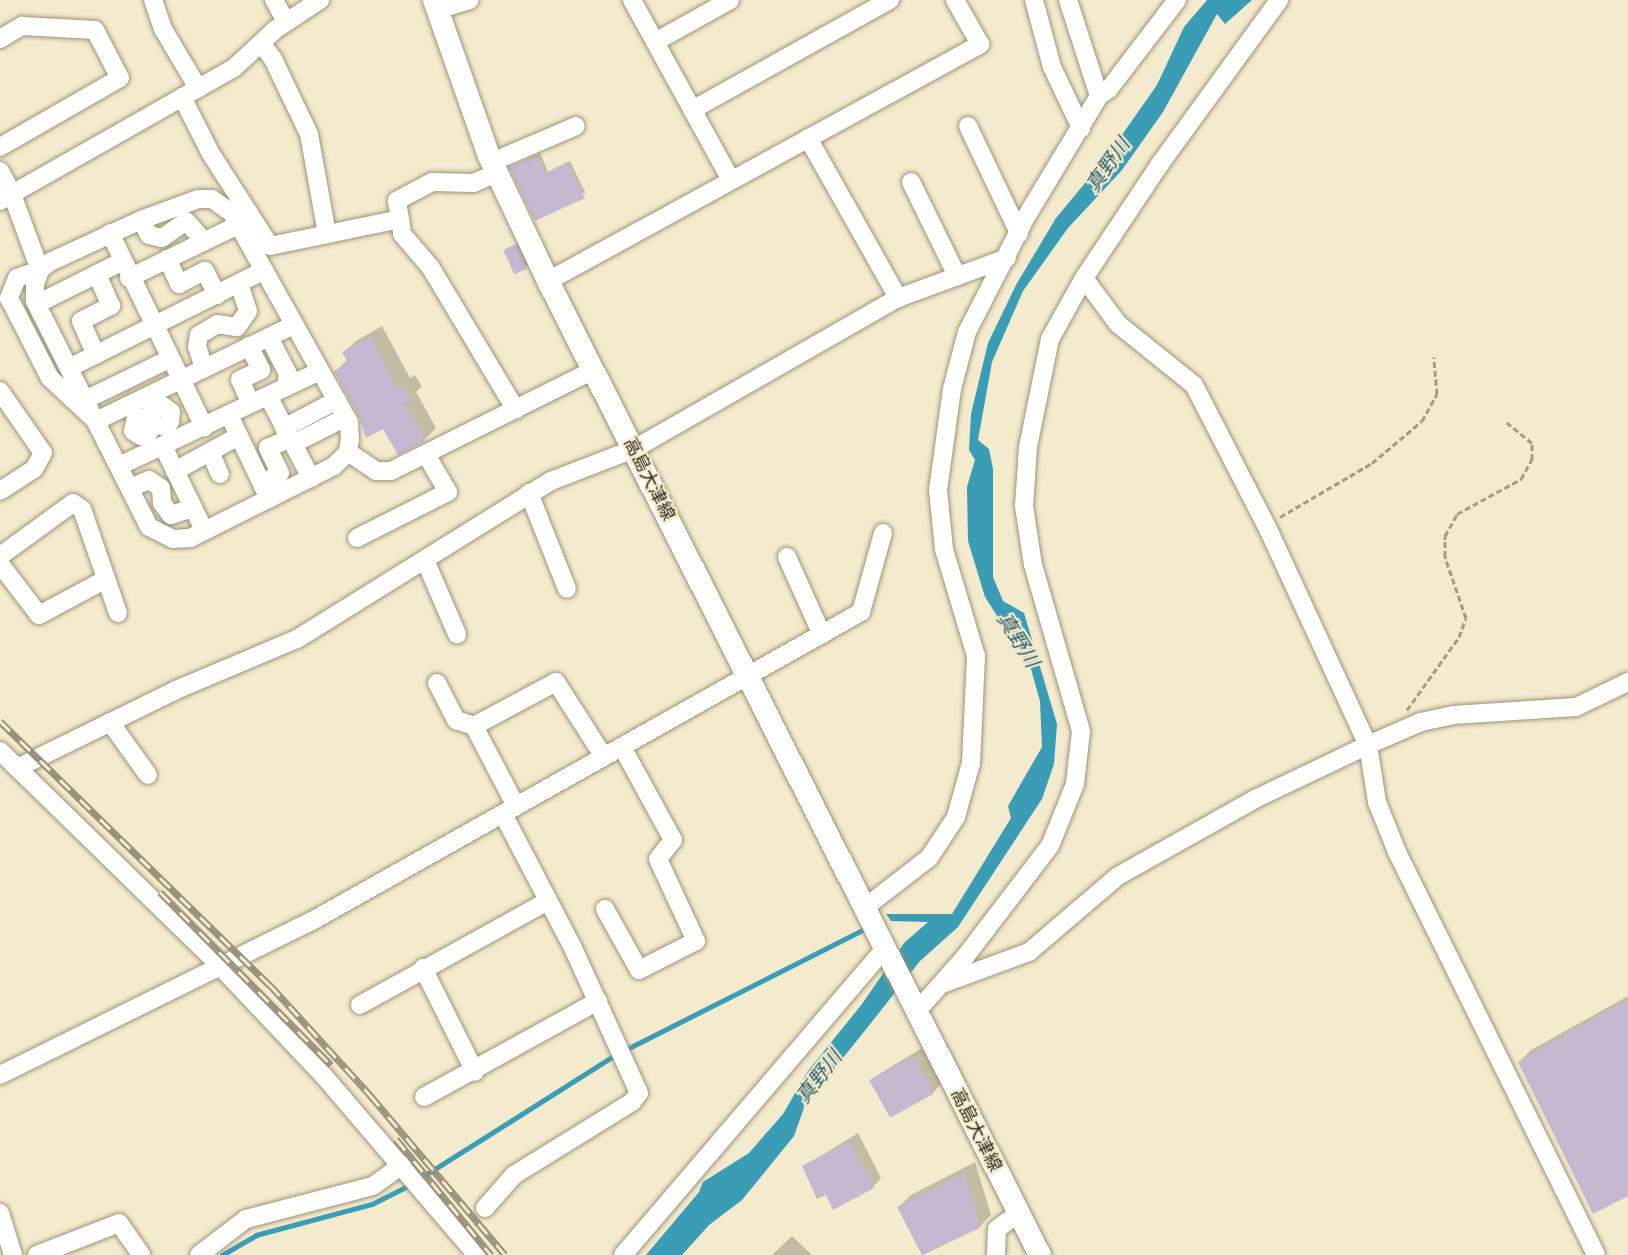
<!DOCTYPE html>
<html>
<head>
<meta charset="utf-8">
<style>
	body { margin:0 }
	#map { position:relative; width:1628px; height:1255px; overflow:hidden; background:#f4eacd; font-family:Figtree,"Noto Sans JP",sans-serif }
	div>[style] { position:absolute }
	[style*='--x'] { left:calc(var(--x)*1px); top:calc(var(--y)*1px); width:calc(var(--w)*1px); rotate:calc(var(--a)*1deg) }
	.water>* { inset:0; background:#3a9cb5 }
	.shadow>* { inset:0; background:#0003 }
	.stream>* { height:4.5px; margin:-2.25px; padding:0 2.25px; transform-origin:2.25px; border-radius:2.25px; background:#3a9cb5 }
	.building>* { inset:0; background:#c7b8d2; transform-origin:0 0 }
	.path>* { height:3px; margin-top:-1.5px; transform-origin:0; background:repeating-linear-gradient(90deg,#a29b85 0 6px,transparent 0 9px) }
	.roads { filter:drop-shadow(0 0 2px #9d9478) drop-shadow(0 0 2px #9d9478) }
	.minor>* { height:18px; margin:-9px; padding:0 9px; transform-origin:9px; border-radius:9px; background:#fff }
	.major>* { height:22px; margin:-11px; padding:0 11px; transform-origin:11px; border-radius:11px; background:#fff }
	.rail>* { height:7px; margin-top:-3.5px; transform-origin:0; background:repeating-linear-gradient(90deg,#f4eacd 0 14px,#98917c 0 28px); box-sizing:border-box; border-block:2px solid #98917c }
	span { translate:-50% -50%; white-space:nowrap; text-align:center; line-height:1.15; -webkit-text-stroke:4.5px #f4eacd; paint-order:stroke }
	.street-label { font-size:18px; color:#302c21 }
	.water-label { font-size:20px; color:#285d6b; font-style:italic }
</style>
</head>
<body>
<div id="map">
	<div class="water">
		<i style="clip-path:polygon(1207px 0,1252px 0,1225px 24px,1217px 14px,1163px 112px,1122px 170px,1068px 228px,1023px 291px,992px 362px,978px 440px,989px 449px,993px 469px,993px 577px,1003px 601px,1024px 613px,1057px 724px,1054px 764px,1042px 799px,958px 927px,920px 961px,867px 1028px,805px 1105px,794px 1136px,742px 1200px,709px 1225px,682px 1255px,646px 1255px,699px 1192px,703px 1182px,749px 1153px,783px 1114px,808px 1071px,862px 1004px,904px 943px,928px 922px,891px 921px,886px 914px,952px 914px,1011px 818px,1008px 806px,1042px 747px,1040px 701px,1031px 669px,985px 597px,968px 541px,967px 487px,975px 460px,969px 450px,971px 414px,988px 343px,1016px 285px,1056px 218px,1105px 159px,1157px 85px,1184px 27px)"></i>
	</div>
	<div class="shadow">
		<i style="clip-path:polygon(540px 153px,548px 172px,570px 161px,586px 194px,511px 167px)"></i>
		<i style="clip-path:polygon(518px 243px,529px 265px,515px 273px,505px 251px)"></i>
		<i style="clip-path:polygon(382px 326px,410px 378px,415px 375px,422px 387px,416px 392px,436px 428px,424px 440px,360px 416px,335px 372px,348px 359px,344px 352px,356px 341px)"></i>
		<i style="clip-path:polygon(1628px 996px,1628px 1194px,1519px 1062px,1531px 1050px)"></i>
		<i style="clip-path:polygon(922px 1048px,941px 1084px,933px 1093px,871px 1079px)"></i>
		<i style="clip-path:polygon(858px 1133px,881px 1178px,873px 1187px,827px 1193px,803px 1167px)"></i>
		<i style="clip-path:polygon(975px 1162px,991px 1215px,979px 1227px,923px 1255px,899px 1207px,911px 1195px)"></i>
		<i style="clip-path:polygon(792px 1236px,812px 1255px,772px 1255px)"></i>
	</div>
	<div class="stream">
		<i style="--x:625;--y:1050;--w:270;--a:-26.8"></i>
		<i style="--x:419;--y:1179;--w:234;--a:-32.3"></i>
		<i style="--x:222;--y:1255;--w:39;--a:-30"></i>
		<i style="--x:256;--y:1235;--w:120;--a:-15"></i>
		<i style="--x:372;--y:1204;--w:45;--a:-26.6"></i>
	</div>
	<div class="building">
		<i style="clip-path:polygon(538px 155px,546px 173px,567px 162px,585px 198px,535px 221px,509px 167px)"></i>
		<i style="left:516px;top:244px;width:27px;height:14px;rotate:66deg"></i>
		<i style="clip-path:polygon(370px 337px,397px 389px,403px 385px,411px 400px,404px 403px,425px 441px,398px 455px,383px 429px,366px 438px,359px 417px,334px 371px,348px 363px,342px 352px)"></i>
		<i style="clip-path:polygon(1628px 999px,1628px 1196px,1593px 1214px,1518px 1062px)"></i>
		<i style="left:913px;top:1056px;width:43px;height:50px;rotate:61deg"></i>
		<i style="clip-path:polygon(849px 1141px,874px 1188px,833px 1210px,826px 1195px,817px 1199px,802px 1166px)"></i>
		<i style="clip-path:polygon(964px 1173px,980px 1228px,922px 1255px,897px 1207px)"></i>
	</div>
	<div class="path">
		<i style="--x:1280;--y:517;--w:107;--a:-30.4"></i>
		<i style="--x:1372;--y:463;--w:65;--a:-40"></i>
		<i style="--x:1422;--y:421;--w:31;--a:-61"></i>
		<i style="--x:1437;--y:394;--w:37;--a:-95"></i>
		<i style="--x:1407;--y:710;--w:90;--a:-54.5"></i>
		<i style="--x:1459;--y:637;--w:20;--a:-70"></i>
		<i style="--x:1466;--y:618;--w:65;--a:-109"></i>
		<i style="--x:1445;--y:557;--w:21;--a:-90"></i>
		<i style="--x:1445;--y:536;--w:25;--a:-61"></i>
		<i style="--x:1457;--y:514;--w:73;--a:-28.7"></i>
		<i style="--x:1521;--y:479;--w:23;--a:-61"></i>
		<i style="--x:1532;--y:459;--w:16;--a:-90"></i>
		<i style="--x:1532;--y:443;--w:36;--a:-141"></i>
	</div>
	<div class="roads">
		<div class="minor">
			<i style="--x:153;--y:0;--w:31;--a:71"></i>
			<i style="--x:163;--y:29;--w:69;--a:59.3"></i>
			<i style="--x:274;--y:0;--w:25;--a:61"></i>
			<i style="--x:632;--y:0;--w:205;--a:61.2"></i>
			<i style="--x:1034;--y:0;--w:69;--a:75"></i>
			<i style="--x:1052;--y:67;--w:68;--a:64.6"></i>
			<i style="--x:1068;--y:0;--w:101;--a:72.1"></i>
			<i style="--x:437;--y:10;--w:34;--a:-17"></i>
			<i style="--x:0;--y:39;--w:26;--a:-31"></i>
			<i style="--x:22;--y:26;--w:73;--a:3.1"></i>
			<i style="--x:95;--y:30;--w:54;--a:62.5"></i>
			<i style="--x:120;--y:78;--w:138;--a:150.1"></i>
			<i style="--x:655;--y:42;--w:86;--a:-29.2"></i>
			<i style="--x:261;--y:43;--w:20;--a:53"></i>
			<i style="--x:273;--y:59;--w:83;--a:64.4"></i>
			<i style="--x:309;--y:134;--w:102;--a:79.8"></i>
			<i style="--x:182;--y:97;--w:64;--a:63"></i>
			<i style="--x:211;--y:154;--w:109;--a:57.3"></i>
			<i style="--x:270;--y:246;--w:133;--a:-11.7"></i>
			<i style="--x:692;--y:110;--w:227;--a:-29.1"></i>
			<i style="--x:968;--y:126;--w:119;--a:64.5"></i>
			<i style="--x:808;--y:138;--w:184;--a:60.6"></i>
			<i style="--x:492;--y:162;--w:91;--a:-23.2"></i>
			<i style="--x:0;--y:171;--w:26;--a:62"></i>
			<i style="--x:12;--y:194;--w:255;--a:-29.6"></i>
			<i style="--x:234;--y:68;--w:57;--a:-42.9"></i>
			<i style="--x:276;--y:29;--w:53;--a:-33.4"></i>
			<i style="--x:497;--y:173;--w:25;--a:157"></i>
			<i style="--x:474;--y:183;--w:42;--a:-178.6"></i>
			<i style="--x:432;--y:182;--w:40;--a:152"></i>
			<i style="--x:397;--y:201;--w:33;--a:81"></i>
			<i style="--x:402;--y:234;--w:45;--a:49.5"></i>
			<i style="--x:431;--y:268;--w:165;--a:59.1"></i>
			<i style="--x:911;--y:182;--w:105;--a:63.9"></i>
			<i style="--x:198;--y:199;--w:14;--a:0"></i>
			<i style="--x:212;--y:199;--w:24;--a:35"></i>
			<i style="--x:232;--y:213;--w:240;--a:60.8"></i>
			<i style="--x:349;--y:422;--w:17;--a:87"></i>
			<i style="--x:350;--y:439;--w:13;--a:99"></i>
			<i style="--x:348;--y:452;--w:20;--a:135"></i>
			<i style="--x:334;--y:466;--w:161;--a:153.4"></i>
			<i style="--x:190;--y:538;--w:17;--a:177"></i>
			<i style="--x:173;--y:539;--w:27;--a:-153"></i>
			<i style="--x:149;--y:527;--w:253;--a:-116.8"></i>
			<i style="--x:35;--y:301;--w:17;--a:-90"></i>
			<i style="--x:35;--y:284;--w:15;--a:-70"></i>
			<i style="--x:40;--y:270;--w:13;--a:-39"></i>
			<i style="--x:50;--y:262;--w:100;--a:-24.8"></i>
			<i style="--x:141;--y:220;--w:61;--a:-20.2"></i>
			<i style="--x:0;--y:201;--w:14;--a:-30"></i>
			<i style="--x:12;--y:194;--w:81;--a:69.8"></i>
			<i style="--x:40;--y:270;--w:24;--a:161"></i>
			<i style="--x:17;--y:278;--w:22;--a:112"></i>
			<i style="--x:9;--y:298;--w:90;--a:62.9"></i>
			<i style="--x:50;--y:378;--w:63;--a:43.1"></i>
			<i style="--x:96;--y:421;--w:220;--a:-25.9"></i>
			<i style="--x:141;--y:220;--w:17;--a:62"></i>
			<i style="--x:149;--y:235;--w:13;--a:13"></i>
			<i style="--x:162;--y:238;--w:29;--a:-35"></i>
			<i style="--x:186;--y:221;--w:27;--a:48"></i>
			<i style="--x:110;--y:233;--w:216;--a:64.1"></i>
			<i style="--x:167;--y:259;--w:28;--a:64"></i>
			<i style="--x:179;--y:284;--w:29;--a:-27"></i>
			<i style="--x:205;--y:271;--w:27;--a:63"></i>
			<i style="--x:129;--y:278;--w:121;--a:-25.9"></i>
			<i style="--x:1084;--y:278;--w:57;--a:53.5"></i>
			<i style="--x:1118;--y:324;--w:97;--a:38.8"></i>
			<i style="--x:1194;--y:385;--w:162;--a:62.8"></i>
			<i style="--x:1268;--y:529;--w:238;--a:65.2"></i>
			<i style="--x:1368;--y:745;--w:58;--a:81"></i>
			<i style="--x:1377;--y:802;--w:54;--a:68.2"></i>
			<i style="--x:1397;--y:852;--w:449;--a:63.7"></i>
			<i style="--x:548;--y:281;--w:493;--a:-28.7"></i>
			<i style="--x:980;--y:44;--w:51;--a:-119.6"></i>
			<i style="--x:37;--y:304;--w:94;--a:-26.6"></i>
			<i style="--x:269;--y:337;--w:42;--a:62.8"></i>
			<i style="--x:288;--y:374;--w:13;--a:99"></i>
			<i style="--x:249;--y:346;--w:27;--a:63"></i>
			<i style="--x:261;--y:370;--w:23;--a:155"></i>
			<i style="--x:240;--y:380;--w:26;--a:65"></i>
			<i style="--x:96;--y:355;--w:37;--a:-114"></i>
			<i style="--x:81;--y:321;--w:34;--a:-27"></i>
			<i style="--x:111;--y:306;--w:35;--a:-114"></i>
			<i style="--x:69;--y:368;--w:217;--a:-26.6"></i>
			<i style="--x:204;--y:368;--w:22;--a:-108"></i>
			<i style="--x:197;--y:347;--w:12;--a:-81"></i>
			<i style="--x:199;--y:335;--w:21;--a:-31"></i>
			<i style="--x:217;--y:324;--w:20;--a:9"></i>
			<i style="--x:237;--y:327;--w:19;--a:-55"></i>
			<i style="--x:248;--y:311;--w:28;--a:-108"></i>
			<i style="--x:0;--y:391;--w:75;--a:55.3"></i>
			<i style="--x:43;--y:453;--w:18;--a:119"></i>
			<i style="--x:34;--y:469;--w:40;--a:147.1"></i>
			<i style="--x:268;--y:396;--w:93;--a:62.3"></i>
			<i style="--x:85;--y:400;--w:93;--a:-26"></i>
			<i style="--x:229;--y:415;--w:93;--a:64.5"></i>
			<i style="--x:151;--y:421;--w:16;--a:-165"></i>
			<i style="--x:136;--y:417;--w:14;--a:102"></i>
			<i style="--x:133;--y:431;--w:9;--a:32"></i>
			<i style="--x:141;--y:436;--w:9;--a:-27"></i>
			<i style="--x:149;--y:432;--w:6;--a:-59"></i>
			<i style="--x:152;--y:427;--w:13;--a:-99"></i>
			<i style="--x:150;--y:414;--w:10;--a:-45"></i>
			<i style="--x:157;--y:407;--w:6;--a:-9"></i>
			<i style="--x:163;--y:406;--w:10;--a:37"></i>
			<i style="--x:171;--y:412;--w:10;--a:96"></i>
			<i style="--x:170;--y:422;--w:7;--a:135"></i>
			<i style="--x:165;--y:427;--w:14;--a:-163"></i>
			<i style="--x:284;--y:428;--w:60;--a:-27.8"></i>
			<i style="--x:293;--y:444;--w:59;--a:-27"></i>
			<i style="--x:163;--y:446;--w:93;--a:64"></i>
			<i style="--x:210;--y:452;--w:24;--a:66"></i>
			<i style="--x:348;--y:452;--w:34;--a:34"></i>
			<i style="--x:376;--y:471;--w:15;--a:0"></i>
			<i style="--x:391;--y:471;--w:227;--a:-26.5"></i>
			<i style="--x:119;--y:466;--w:222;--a:-25.3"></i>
			<i style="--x:175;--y:471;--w:73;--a:-28.7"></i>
			<i style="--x:262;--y:484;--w:21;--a:-31"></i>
			<i style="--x:280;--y:473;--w:28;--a:-116"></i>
			<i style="--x:268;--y:448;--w:24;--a:-24"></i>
			<i style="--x:130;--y:488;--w:21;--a:-23"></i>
			<i style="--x:149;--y:480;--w:14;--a:34"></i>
			<i style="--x:161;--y:488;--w:15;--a:86"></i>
			<i style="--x:162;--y:503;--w:15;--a:53"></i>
			<i style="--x:171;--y:515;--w:23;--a:-18"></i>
			<i style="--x:529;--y:493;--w:103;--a:68.4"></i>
			<i style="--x:357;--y:538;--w:102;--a:-26.8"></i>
			<i style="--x:448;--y:492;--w:42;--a:-120.3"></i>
			<i style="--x:0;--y:556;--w:90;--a:-36"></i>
			<i style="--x:73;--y:503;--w:11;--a:34"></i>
			<i style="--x:82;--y:509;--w:110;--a:70.9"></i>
			<i style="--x:787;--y:557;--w:85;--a:65.8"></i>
			<i style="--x:425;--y:560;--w:81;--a:66.6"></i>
			<i style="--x:0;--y:564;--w:64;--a:52.6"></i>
			<i style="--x:39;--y:615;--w:76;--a:-28.2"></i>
			<i style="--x:437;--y:683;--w:42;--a:62.8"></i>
			<i style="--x:456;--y:720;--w:19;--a:18"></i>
			<i style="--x:110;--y:722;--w:65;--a:54.4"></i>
			<i style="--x:0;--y:751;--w:308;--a:44.3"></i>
			<i style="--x:220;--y:966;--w:150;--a:46.6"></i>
			<i style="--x:323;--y:1075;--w:237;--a:49.5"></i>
			<i style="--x:17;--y:768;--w:177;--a:-26.1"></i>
			<i style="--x:176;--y:690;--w:131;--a:-22.9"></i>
			<i style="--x:297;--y:639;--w:299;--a:-31.9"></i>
			<i style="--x:551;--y:481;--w:89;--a:-21.1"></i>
			<i style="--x:634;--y:449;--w:304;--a:-29.8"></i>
			<i style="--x:898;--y:298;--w:116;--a:-20.2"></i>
			<i style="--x:516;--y:806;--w:90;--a:-117.7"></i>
			<i style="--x:474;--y:726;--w:93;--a:-28.2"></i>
			<i style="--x:556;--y:682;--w:89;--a:57.4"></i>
			<i style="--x:605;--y:909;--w:70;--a:60.9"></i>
			<i style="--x:639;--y:970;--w:64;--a:-27"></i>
			<i style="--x:696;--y:941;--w:90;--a:-114.9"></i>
			<i style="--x:658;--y:859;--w:24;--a:-52"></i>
			<i style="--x:673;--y:840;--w:106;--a:-118.7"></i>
			<i style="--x:863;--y:909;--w:83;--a:-37.7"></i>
			<i style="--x:929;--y:858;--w:49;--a:-56.6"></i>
			<i style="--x:956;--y:817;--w:56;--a:-74.5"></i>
			<i style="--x:971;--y:763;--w:107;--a:-87.3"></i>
			<i style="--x:976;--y:656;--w:112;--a:-106.7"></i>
			<i style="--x:944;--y:549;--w:59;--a:-95.8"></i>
			<i style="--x:938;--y:490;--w:102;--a:-82.1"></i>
			<i style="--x:952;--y:389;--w:59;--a:-75.3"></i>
			<i style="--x:967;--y:332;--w:129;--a:-62.8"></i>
			<i style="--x:1026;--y:217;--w:141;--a:-58.9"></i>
			<i style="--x:1099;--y:96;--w:12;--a:-35"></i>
			<i style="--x:1109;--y:89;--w:112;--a:-52.6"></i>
			<i style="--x:423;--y:968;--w:116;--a:63.4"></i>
			<i style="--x:942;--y:984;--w:93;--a:-20.2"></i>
			<i style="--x:1029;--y:952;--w:117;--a:-40.5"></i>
			<i style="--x:1118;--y:876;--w:157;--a:-29.3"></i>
			<i style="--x:1255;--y:799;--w:125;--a:-25.5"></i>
			<i style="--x:1368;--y:745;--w:58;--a:-23.5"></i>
			<i style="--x:1421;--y:722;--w:33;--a:-12"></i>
			<i style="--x:1453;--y:715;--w:123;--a:-3.7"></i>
			<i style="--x:1576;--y:707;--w:58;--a:-25.7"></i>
			<i style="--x:360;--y:1005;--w:215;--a:-29"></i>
			<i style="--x:916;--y:1012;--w:74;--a:-48.3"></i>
			<i style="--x:965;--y:957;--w:140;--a:-52.6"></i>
			<i style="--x:1050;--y:846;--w:67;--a:-68"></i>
			<i style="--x:1075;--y:784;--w:53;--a:-83.5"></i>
			<i style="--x:1081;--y:731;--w:173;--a:-106.1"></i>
			<i style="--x:1033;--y:565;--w:60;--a:-98.7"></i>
			<i style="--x:1024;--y:506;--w:59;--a:-86.1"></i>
			<i style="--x:1028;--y:447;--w:110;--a:-78.5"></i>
			<i style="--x:1050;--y:339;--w:70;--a:-60.9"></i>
			<i style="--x:1084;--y:278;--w:137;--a:-56.3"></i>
			<i style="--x:1160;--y:164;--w:203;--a:-54"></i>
			<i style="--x:0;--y:1075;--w:348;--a:-26.3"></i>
			<i style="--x:312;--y:921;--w:630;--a:-29.37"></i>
			<i style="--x:861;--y:612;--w:82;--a:-74.4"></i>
			<i style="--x:424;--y:1097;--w:199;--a:-28.9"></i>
			<i style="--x:485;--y:1208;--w:44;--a:-48.7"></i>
			<i style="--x:514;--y:1175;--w:139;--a:-31.7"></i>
			<i style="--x:632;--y:1102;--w:11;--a:-52"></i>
			<i style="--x:639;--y:1093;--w:162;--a:-114.5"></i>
			<i style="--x:572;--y:946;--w:149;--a:-117.6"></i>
			<i style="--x:0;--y:1213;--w:44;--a:72.8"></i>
			<i style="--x:37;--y:1255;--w:88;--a:-21.3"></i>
			<i style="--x:119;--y:1223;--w:39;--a:55"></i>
			<i style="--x:199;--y:1255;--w:59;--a:-37.5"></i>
			<i style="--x:246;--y:1219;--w:131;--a:-14.6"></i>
			<i style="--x:373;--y:1186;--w:36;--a:-36"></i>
			<i style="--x:623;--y:1255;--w:402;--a:-49.5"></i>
			<i style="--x:996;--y:1255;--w:26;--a:-88"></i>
			<i style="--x:997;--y:1229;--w:27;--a:-36"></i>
		</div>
		<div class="major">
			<i style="--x:434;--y:0;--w:165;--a:70.6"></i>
			<i style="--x:489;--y:156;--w:138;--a:64.7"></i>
			<i style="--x:548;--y:281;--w:1091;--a:63.2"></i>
		</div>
	</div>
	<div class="rail">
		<i style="--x:0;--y:721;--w:378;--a:44.4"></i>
		<i style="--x:270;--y:985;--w:149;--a:47.7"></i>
		<i style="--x:370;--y:1095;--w:209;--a:49.8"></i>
		<i style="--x:160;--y:892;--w:243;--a:45.3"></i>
		<i style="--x:396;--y:1139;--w:150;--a:50.7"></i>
	</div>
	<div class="street-label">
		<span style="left:649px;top:479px;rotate:63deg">高島大津線</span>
		<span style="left:976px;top:1130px;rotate:63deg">高島大津線</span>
	</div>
	<div class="water-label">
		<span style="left:1108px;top:165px;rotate:-55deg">真野川</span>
		<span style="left:1018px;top:640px;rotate:58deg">真野川</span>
		<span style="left:819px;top:1077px;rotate:-52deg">真野川</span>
	</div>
</div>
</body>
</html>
